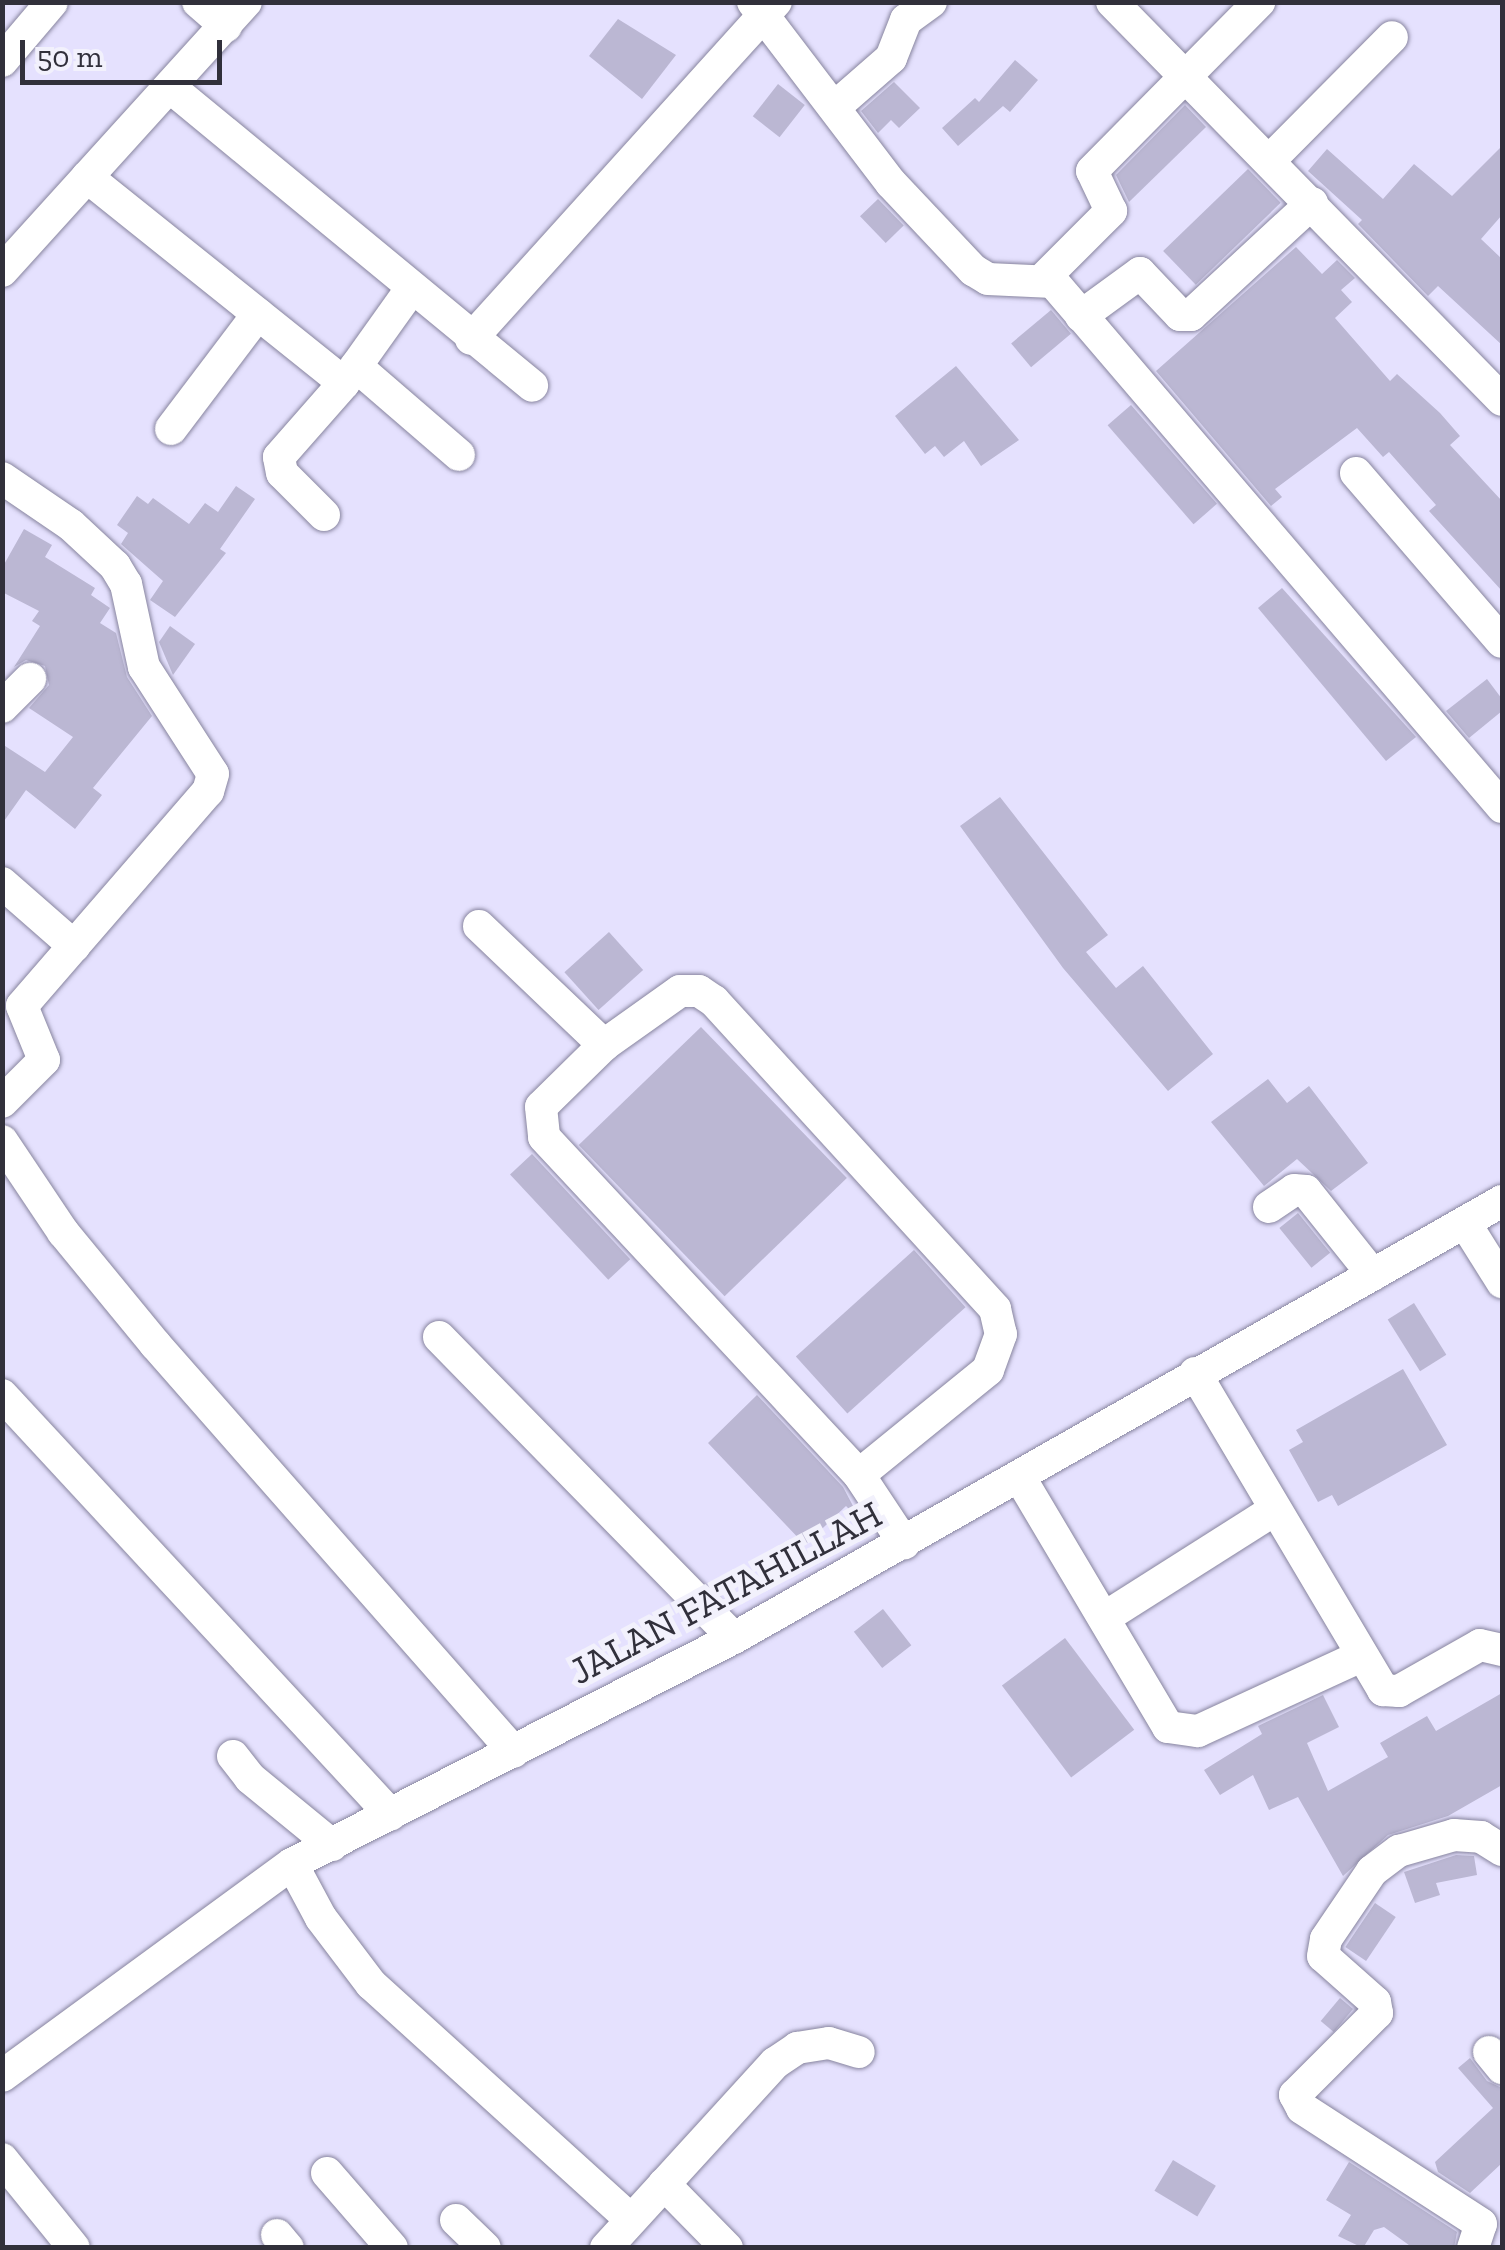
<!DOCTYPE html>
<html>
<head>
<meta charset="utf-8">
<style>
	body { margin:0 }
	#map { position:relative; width:1505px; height:2250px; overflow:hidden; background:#e5e1fe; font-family:"Zilla Slab",serif }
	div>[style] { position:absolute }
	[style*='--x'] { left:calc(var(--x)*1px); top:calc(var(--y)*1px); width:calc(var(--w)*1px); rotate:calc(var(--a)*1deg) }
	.building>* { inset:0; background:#bbb7d3; transform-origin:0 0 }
	.roads { filter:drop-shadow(0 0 2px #87849e) drop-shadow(0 0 2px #87849e) }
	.minor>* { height:32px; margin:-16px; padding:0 16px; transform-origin:16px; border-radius:16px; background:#fff }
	span { translate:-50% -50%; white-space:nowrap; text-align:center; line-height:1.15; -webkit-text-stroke:10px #f2f1fc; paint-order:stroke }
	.street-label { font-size:38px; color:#31303b }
	.frame { position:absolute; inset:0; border:5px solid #31303b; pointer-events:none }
	.scale { position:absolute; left:20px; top:40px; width:202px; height:45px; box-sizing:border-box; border:5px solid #31303b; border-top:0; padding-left:12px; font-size:30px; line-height:35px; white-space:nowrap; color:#31303b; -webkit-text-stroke:8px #f2f1fc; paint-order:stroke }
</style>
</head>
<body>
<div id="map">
	<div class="building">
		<i style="clip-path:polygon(618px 19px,676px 55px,642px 99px,589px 56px)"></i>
		<i style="clip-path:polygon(1015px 60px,1038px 80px,1010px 112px,1003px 106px,958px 146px,942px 128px,975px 98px,979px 102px)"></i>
		<i style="clip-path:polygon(894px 82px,920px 108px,899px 128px,891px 120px,878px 133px,861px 111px)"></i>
		<i style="left:778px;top:84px;width:34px;height:41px;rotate:38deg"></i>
		<i style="clip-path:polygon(1185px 105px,1206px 127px,1129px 202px,1116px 175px)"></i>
		<i style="clip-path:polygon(1502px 146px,1502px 215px,1481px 239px,1502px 259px,1502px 345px,1438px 286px,1428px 296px,1358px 224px,1362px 220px,1308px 171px,1327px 149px,1383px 199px,1414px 164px,1452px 196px)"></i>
		<i style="left:1248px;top:169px;width:47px;height:118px;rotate:46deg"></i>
		<i style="left:878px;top:199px;width:37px;height:25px;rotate:46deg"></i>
		<i style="clip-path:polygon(1296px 247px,1322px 274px,1337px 260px,1355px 278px,1341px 290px,1352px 302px,1335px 318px,1390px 381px,1397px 374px,1440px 413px,1460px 436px,1450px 445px,1502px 501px,1502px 591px,1429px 511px,1436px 505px,1389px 452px,1383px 457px,1357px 428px,1275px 489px,1282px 497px,1271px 506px,1156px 371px)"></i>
		<i style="left:1051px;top:310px;width:31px;height:52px;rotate:50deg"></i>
		<i style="clip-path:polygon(956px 366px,1019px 440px,981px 466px,964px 441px,944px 457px,935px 446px,925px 454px,895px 416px)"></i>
		<i style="left:1131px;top:405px;width:131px;height:31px;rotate:49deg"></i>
		<i style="clip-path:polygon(236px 486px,255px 499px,220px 549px,226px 553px,175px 617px,150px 600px,163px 581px,121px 544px,128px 533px,117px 525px,137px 496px,148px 504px,153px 498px,189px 524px,205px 503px,218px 512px)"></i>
		<i style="clip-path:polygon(24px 529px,52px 545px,45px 557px,95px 588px,91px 595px,110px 608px,100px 623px,116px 633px,127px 677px,152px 716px,93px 788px,102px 795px,75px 829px,26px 790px,2px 824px,2px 744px,45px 772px,73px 737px,29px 708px,49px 685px,45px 666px,26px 660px,14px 667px,40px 626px,32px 621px,39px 611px,2px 592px,2px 568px)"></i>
		<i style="clip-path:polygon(1282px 588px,1416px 737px,1386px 761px,1258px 608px)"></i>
		<i style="clip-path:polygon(170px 626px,195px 644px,173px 675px,159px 642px)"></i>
		<i style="clip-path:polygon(1487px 679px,1502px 699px,1502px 711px,1469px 738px,1446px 711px)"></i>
		<i style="clip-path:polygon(1000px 797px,1108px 935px,1086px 952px,1116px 988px,1143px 966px,1213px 1054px,1168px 1091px,1063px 968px,960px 826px)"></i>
		<i style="left:609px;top:932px;width:51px;height:60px;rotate:48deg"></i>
		<i style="left:701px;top:1027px;width:210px;height:170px;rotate:46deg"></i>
		<i style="clip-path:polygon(1268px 1079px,1287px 1103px,1309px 1086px,1368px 1163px,1331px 1191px,1297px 1159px,1264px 1186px,1211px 1122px)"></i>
		<i style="left:532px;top:1154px;width:144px;height:30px;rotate:47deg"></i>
		<i style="left:1298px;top:1213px;width:51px;height:24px;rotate:51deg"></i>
		<i style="left:914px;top:1250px;width:77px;height:159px;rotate:48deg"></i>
		<i style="left:1414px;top:1303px;width:61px;height:31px;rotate:58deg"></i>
		<i style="clip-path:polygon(1403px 1369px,1447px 1445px,1338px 1506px,1332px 1495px,1318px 1502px,1289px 1450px,1303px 1442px,1296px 1430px)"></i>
		<i style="clip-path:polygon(757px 1395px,843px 1487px,861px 1521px,846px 1506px,805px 1545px,708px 1443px)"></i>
		<i style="left:883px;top:1609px;width:46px;height:37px;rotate:52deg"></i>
		<i style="left:1065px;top:1638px;width:115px;height:79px;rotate:53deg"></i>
		<i style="clip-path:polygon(1502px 1693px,1502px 1785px,1448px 1816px,1388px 1835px,1343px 1876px,1298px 1797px,1269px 1810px,1253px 1775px,1220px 1795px,1204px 1770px,1262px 1734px,1258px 1726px,1323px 1695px,1339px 1727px,1307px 1743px,1328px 1791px,1388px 1757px,1380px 1743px,1427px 1716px,1436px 1731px)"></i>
		<i style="clip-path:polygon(1456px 1855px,1474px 1856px,1477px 1875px,1436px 1883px,1440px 1895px,1415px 1903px,1404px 1872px)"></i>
		<i style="left:1375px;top:1903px;width:25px;height:53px;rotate:34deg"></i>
		<i style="left:1340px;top:1998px;width:17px;height:30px;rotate:40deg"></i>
		<i style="clip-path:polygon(1470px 2058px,1487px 2081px,1502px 2088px,1502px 2163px,1470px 2193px,1438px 2172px,1435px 2162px,1493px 2108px,1458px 2068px)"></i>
		<i style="left:1173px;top:2160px;width:50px;height:36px;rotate:31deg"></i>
		<i style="clip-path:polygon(1349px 2162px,1457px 2232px,1454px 2248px,1413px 2248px,1384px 2227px,1374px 2230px,1363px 2248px,1338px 2236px,1351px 2215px,1326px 2200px)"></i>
	</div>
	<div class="roads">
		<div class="minor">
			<i style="--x:198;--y:2;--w:37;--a:41"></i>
			<i style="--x:753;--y:2;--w:228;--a:52.7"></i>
			<i style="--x:891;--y:183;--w:120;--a:46.7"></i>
			<i style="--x:973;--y:270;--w:17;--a:31"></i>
			<i style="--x:988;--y:279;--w:65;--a:2.6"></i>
			<i style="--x:1053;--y:282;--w:691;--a:49.46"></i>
			<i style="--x:1112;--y:2;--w:557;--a:45.58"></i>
			<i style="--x:2;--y:61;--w:77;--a:-49.7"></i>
			<i style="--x:171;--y:88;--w:468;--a:39.5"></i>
			<i style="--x:836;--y:106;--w:73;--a:-41.1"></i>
			<i style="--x:891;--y:58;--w:41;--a:-68.5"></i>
			<i style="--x:906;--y:20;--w:31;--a:-36"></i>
			<i style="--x:1270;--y:160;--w:173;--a:-45.2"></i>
			<i style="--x:87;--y:177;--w:329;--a:38.7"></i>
			<i style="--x:2;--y:271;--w:363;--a:-47.8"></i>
			<i style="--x:1044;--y:278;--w:95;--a:-45"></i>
			<i style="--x:1111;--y:211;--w:44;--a:-115.4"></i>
			<i style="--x:1092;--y:171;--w:238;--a:-45.3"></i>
			<i style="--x:1081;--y:316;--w:73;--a:-36.1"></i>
			<i style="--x:1140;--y:273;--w:58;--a:46.4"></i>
			<i style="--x:1180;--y:315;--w:11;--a:0"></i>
			<i style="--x:1191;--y:315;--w:165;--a:-42.8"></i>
			<i style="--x:471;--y:339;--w:455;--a:-47.9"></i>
			<i style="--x:356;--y:366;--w:136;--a:40.8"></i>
			<i style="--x:171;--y:429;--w:144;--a:-52.9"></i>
			<i style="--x:1356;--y:473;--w:223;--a:49.2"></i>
			<i style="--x:2;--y:478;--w:83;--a:34.3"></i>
			<i style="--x:71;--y:525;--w:60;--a:43"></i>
			<i style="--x:115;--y:566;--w:21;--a:59"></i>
			<i style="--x:126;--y:584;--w:85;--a:77.8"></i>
			<i style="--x:144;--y:667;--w:127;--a:57.2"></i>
			<i style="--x:213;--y:774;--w:18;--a:106"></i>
			<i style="--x:208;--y:791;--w:284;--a:130.9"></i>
			<i style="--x:22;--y:1006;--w:58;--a:67.8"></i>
			<i style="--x:44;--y:1060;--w:59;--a:135"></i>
			<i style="--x:324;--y:515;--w:59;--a:-135"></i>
			<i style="--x:282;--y:473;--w:16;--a:-101"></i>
			<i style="--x:279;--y:457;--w:98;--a:-48.7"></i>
			<i style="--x:344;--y:383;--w:115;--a:-54.5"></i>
			<i style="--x:2;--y:707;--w:40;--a:-45"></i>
			<i style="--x:2;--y:883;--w:96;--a:41.2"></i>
			<i style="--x:479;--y:926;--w:173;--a:43.6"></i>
			<i style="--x:604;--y:1045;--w:88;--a:135.5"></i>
			<i style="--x:541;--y:1107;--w:30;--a:84"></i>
			<i style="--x:544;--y:1137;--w:462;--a:47"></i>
			<i style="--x:859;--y:1475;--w:82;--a:56.5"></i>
			<i style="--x:604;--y:1045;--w:93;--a:-35.4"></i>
			<i style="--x:680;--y:991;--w:19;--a:0"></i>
			<i style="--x:699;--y:991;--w:18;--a:34"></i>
			<i style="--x:714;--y:1001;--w:417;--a:47.6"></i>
			<i style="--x:995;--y:1309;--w:26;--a:77"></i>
			<i style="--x:1001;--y:1334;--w:38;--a:110"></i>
			<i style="--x:988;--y:1370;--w:166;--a:140.9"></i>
			<i style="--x:2;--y:1141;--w:110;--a:56.2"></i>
			<i style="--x:63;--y:1232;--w:145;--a:50.6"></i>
			<i style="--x:155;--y:1344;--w:543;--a:48.66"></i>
			<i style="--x:1269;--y:1207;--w:30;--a:-34"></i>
			<i style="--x:1294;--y:1190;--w:12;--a:5"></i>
			<i style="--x:1306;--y:1191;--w:107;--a:51.4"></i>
			<i style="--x:1465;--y:1223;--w:70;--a:57.9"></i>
			<i style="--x:439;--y:1337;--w:421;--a:45.6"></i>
			<i style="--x:1195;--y:1373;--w:369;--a:59.3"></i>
			<i style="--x:1383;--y:1690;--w:16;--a:4"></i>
			<i style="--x:1399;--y:1691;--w:93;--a:-29.6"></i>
			<i style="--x:1480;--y:1645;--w:23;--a:13"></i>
			<i style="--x:2;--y:1395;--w:572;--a:47.19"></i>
			<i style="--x:1019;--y:1476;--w:292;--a:59.3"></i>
			<i style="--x:1168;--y:1727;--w:30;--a:8"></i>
			<i style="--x:1198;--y:1731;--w:177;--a:-24.7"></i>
			<i style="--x:1104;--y:1618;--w:201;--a:-32.4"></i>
			<i style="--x:233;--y:1756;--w:28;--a:52"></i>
			<i style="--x:250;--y:1778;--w:106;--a:39.3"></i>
			<i style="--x:292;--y:1864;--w:61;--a:61.8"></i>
			<i style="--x:321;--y:1918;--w:83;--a:52.9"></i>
			<i style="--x:371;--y:1984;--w:350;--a:42.2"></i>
			<i style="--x:1489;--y:2052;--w:21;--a:51"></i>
			<i style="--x:2;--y:2076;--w:359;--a:-36.2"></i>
			<i style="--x:292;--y:1864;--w:496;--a:-27.1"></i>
			<i style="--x:734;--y:1638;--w:884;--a:-29.64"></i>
			<i style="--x:2;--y:2159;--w:114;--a:51"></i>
			<i style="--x:327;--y:2173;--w:99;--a:49.1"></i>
			<i style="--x:664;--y:2184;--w:90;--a:45.5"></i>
			<i style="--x:456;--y:2220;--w:40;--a:44"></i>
			<i style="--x:277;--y:2235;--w:17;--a:50"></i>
			<i style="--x:606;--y:2248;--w:251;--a:-47.6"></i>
			<i style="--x:775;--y:2063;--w:27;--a:-34"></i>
			<i style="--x:797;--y:2048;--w:32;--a:-9"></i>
			<i style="--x:829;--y:2043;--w:31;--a:17"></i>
			<i style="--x:1473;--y:2248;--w:25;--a:-72"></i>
			<i style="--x:1481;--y:2224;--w:213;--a:-147.1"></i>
			<i style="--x:1302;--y:2108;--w:15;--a:-118"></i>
			<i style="--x:1295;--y:2095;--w:116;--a:-45"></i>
			<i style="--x:1377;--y:2013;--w:11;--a:-100"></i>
			<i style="--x:1375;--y:2002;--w:69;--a:-138.5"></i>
			<i style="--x:1323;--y:1956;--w:17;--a:-80"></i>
			<i style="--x:1326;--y:1939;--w:82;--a:-55.9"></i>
			<i style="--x:1372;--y:1871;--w:34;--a:-37"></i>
			<i style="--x:1399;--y:1851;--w:57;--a:-16.2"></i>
			<i style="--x:1454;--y:1835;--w:27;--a:4"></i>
			<i style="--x:1481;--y:1837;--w:25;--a:32"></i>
		</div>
	</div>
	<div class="street-label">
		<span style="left:726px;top:1593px;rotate:-28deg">JALAN FATAHILLAH</span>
	</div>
	<div class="frame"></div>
	<div class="scale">50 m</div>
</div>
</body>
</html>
